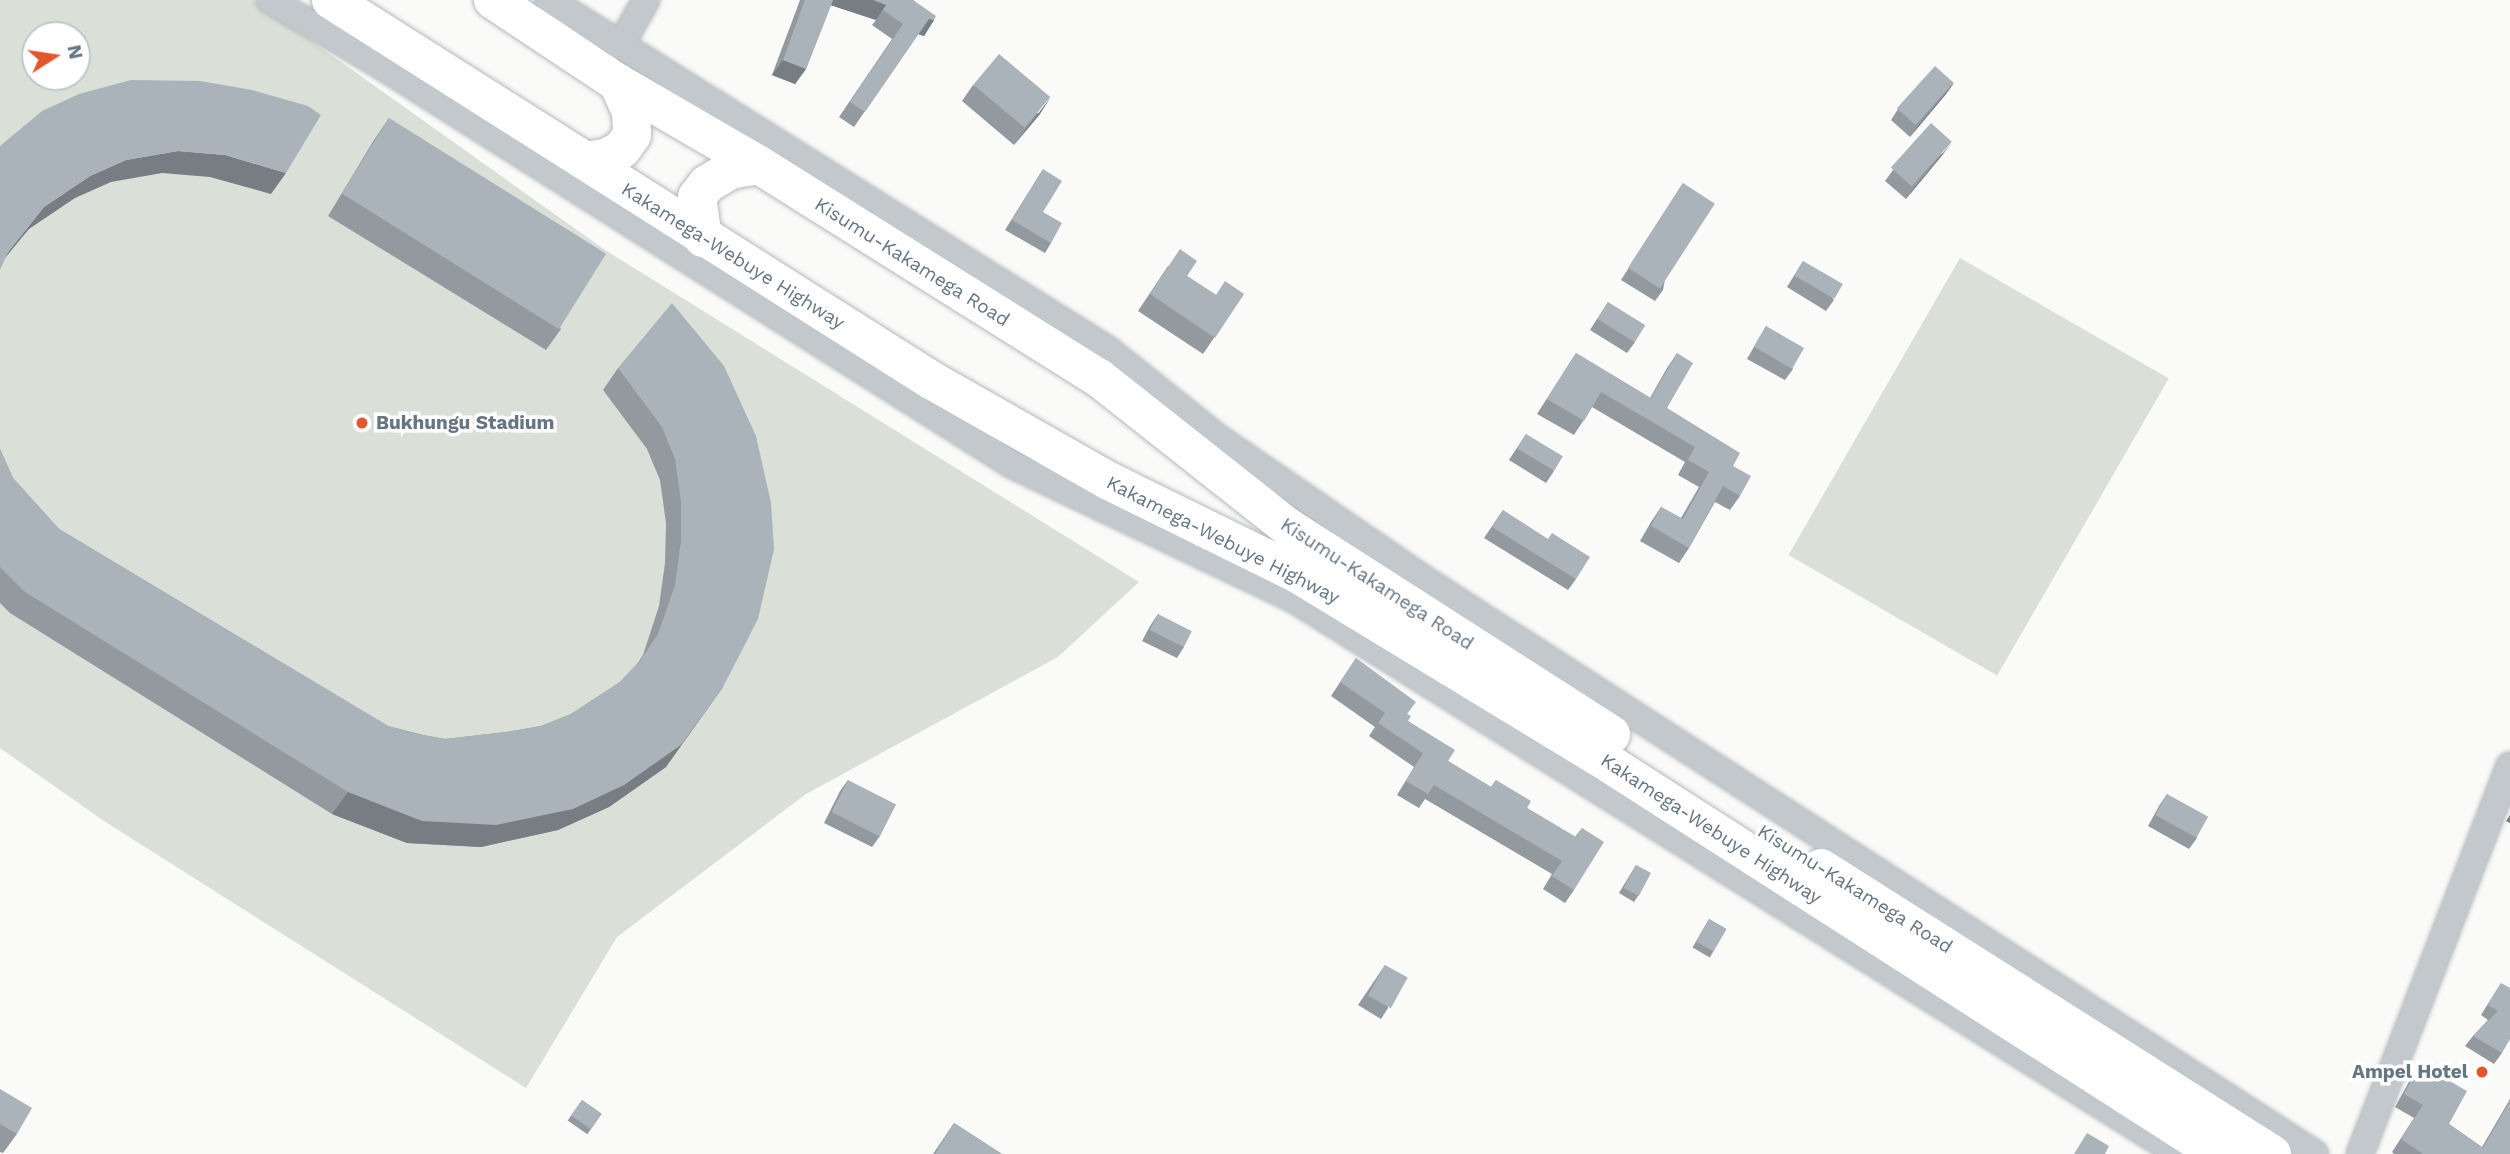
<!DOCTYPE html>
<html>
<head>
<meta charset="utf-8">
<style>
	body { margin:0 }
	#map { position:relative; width:2510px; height:1154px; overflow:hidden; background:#fafaf8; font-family:"Work Sans",sans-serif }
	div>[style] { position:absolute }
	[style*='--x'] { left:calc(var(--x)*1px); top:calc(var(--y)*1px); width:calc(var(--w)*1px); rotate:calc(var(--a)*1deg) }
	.green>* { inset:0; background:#dadfd7; transform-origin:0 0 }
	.roads { filter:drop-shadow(0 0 2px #b4b9bd) drop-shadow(0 0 2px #b4b9bd) }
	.minor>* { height:26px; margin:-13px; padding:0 13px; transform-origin:13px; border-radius:13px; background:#c3c8cc }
	.trunk>* { height:38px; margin:-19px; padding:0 19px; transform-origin:19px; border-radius:19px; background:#fff }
	.wall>* { inset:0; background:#929a9f; transform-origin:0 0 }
	.shaded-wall>* { inset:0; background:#777d82 }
	.building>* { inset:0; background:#aab3b9; transform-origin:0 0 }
	.dots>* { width:19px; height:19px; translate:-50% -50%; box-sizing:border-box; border:4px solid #fff; border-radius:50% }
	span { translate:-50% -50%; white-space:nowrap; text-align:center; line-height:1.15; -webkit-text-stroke:7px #fff; paint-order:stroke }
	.street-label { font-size:19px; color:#657683 }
	.poi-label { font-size:19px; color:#657683; font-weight:700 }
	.left { translate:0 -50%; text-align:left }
	.right { translate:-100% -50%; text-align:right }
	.north { position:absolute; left:21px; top:21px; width:70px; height:70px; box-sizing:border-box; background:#fff; border:2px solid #c1c8cd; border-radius:50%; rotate:78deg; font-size:19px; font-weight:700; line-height:28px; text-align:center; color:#657683 }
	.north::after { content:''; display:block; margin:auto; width:24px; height:32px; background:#e4572e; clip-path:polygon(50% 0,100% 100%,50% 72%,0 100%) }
</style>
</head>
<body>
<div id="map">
	<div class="green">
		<i style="clip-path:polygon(evenodd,0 0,254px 0,605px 250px,1139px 582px,1058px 657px,806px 794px,617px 937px,526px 1088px,104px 821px,0 748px,0 0,35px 35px,77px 35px,77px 77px,35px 77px,35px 35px)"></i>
		<i style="left:1960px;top:258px;width:241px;height:343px;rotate:30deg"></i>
	</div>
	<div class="roads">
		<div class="minor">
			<i style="--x:270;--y:0;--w:130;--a:30.5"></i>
			<i style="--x:382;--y:66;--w:744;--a:32.32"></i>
			<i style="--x:1011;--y:464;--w:314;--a:25.5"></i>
			<i style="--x:1294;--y:599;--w:1045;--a:32.09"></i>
			<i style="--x:549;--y:0;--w:660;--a:32.05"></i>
			<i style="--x:1108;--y:350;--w:141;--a:38.7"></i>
			<i style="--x:1218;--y:438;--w:242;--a:34.5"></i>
			<i style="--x:1417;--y:575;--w:1068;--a:32.81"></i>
			<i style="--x:620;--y:46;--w:53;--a:-60.5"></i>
			<i style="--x:2360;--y:1154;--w:416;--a:-68.9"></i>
		</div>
		<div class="trunk">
			<i style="--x:331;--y:0;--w:710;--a:32.35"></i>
			<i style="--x:931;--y:380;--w:205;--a:29.6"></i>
			<i style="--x:1109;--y:481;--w:208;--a:26.2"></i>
			<i style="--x:1296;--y:573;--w:371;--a:31.3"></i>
			<i style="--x:1613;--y:766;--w:719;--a:32.67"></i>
			<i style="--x:493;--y:0;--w:150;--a:33.6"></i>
			<i style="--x:618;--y:83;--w:163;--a:30.2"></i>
			<i style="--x:759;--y:165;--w:401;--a:32.1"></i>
			<i style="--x:1099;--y:378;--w:241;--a:38.3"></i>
			<i style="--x:1288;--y:527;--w:384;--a:32.7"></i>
			<i style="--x:586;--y:161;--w:20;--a:-9"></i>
			<i style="--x:606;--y:158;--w:18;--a:-29"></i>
			<i style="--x:622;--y:149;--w:17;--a:-54"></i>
			<i style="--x:632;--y:135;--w:23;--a:-92"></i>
			<i style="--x:631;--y:112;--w:32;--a:-114"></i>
			<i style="--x:703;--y:238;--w:41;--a:-98.3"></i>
			<i style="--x:697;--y:197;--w:16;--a:-52"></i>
			<i style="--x:707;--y:184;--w:27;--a:-31"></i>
			<i style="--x:730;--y:170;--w:29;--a:-10"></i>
			<i style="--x:1821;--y:868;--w:534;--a:32.38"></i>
		</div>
	</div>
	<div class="wall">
		<i style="clip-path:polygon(800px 0,913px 0,934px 20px,924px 36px,918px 34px,854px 127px,839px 117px,892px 39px,872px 25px,876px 20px,831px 5px,806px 69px,795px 84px,772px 75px)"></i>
		<i style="clip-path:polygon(1954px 83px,1946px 94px,1910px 137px,1891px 120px,1898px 109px)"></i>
		<i style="clip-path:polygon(973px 85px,1040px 114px,1014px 145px,962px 101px)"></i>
		<i style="clip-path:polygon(389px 118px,561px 329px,546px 350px,328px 216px,374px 140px)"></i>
		<i style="clip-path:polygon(1944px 153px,1906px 199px,1885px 181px,1893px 170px)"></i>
		<i style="clip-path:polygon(1043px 169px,1043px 212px,1051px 243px,1045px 253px,1005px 230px)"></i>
		<i style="clip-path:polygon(1683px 183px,1663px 290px,1655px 301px,1621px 280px)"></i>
		<i style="clip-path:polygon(1803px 261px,1834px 300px,1826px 311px,1787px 287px)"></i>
		<i style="clip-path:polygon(1168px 266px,1187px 276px,1216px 295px,1244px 294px,1203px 354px,1138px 311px)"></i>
		<i style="clip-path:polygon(1608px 302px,1635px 342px,1627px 353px,1590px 330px)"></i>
		<i style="clip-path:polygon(1766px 326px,1793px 369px,1785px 380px,1747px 359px,1759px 338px)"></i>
		<i style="clip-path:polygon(1576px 353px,1650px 398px,1667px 368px,1677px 353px,1667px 408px,1733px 466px,1740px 496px,1730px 510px,1715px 502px,1689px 548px,1679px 563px,1640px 541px,1651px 522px,1661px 507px,1681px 518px,1699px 487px,1678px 475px,1685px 462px,1592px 407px,1574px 435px,1537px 414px)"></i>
		<i style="clip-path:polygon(724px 366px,666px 767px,609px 807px,558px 830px,481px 847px,407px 843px,332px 814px,10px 613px,0 603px,0 449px,13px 478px,59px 529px,388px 726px,423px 735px,445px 739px,506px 732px,541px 726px,571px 714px,620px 682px,637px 664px,643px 655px,659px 606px,665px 563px,666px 523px,660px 480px,647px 449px,603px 390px,618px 368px)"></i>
		<i style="clip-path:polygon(1526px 434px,1554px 471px,1546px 483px,1509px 460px)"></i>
		<i style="clip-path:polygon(1503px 510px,1576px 579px,1568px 590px,1484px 538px)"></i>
		<i style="clip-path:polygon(1158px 614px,1184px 647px,1177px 658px,1142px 641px,1150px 626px)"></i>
		<i style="clip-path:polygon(1356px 658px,1407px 714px,1408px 721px,1448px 761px,1491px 787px,1496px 780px,1527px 808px,1575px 837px,1582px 828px,1574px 890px,1565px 903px,1543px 889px,1552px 874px,1425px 799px,1419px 808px,1397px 795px,1414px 767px,1369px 736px,1375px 727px,1331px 696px)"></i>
		<i style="clip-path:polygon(848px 780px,880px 836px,872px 847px,824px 823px,840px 791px)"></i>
		<i style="clip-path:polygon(2167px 794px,2197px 838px,2189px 849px,2148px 826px,2159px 806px)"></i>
		<i style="clip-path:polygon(1636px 865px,1638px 896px,1634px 902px,1619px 893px)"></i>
		<i style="left:1709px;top:919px;width:20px;height:33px;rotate:30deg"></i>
		<i style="clip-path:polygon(1385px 965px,1388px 1008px,1381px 1019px,1358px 1005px)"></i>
		<i style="clip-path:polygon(2501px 983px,2502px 1053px,2494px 1064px,2465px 1046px,2473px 1036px,2488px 1020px,2481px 1015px)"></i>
		<i style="clip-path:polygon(2420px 1064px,2449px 1124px,2482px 1147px,2510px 1099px,2510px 1154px,2394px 1154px,2392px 1152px,2414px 1118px,2395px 1107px,2411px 1078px)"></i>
		<i style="clip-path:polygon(0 1089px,17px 1134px,3px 1153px,0 1152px)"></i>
		<i style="left:582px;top:1100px;width:24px;height:25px;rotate:35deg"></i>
		<i style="clip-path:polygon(954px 1123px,1002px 1154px,933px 1154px)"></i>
	</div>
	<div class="shaded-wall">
		<i style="clip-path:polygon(829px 0,873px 0,886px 5px,876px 20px,827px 4px)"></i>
		<i style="clip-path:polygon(929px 19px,934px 20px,924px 36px,918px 34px)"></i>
		<i style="clip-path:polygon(783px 60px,806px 69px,795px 84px,772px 75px)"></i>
		<i style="clip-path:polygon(1954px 83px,1946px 94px,1910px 137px,1918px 126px)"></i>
		<i style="clip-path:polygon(1051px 97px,1040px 114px,1014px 145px,1026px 129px)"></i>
		<i style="clip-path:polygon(1952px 142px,1944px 153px,1906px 199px,1914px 188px)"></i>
		<i style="clip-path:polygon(178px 151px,225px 155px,286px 173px,271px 194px,210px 177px,162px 173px,111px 182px,75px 198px,29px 229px,0 264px,8px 252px,44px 207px,90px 176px,126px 160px)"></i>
		<i style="clip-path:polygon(723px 687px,666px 767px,609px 807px,558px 830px,481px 847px,407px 843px,332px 814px,348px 792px)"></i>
		<i style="clip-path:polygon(2510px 815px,2510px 823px,2506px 821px)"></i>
	</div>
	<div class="building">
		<i style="clip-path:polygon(805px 0,833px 0,806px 69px,783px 60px)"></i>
		<i style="clip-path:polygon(873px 0,913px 0,936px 16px,934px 20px,929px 19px,865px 112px,850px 102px,903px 24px,883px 10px,886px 5px)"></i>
		<i style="left:999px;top:54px;width:67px;height:40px;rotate:40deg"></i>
		<i style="left:1935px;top:66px;width:25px;height:57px;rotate:42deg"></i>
		<i style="clip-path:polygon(131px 80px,200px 81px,252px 90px,308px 106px,321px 115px,286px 173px,225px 155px,178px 151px,126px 160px,90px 176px,44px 207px,8px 252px,0 270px,0 146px,42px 111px,79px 94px)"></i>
		<i style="left:389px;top:118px;width:256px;height:89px;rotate:32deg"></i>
		<i style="left:1931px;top:123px;width:28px;height:60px;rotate:42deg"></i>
		<i style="clip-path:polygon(1043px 169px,1062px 181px,1043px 212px,1062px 223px,1051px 243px,1012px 220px)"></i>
		<i style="left:1683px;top:183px;width:38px;height:101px;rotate:33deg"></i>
		<i style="clip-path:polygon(1180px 249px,1197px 261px,1187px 276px,1216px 295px,1225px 281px,1244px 294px,1215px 338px,1150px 294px)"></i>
		<i style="left:1803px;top:261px;width:46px;height:17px;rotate:30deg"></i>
		<i style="left:1608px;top:302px;width:44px;height:20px;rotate:32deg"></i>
		<i style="clip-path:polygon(672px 303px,724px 366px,756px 436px,771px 503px,774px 549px,758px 619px,723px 687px,681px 745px,624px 785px,573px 809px,496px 825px,422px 821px,348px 792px,25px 592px,0 567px,0 449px,13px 478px,59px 529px,388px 726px,423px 735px,445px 739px,506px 732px,541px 726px,571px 714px,620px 682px,640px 661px,658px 634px,675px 585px,681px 541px,681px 502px,675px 459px,662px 427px,618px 368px)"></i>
		<i style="left:1766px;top:326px;width:44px;height:24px;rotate:30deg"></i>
		<i style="clip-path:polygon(1576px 353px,1651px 398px,1677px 353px,1693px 363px,1667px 408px,1740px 453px,1733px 466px,1751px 476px,1740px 496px,1723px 486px,1689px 548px,1651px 526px,1661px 507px,1683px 519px,1709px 472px,1688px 460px,1695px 447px,1601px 392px,1584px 421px,1547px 399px)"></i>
		<i style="left:1526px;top:434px;width:43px;height:17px;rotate:31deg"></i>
		<i style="clip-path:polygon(1503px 510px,1548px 539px,1552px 533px,1590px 557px,1576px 579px,1492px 527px)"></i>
		<i style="left:1158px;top:614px;width:38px;height:18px;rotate:27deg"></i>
		<i style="clip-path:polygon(1356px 658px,1416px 702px,1407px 714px,1411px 716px,1408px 721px,1455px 750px,1448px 761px,1491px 787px,1496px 780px,1531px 801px,1527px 808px,1576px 837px,1582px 828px,1604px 842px,1574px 890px,1552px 876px,1562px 861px,1434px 785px,1428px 794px,1406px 781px,1423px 753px,1378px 723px,1385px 713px,1340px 682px)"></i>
		<i style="left:848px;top:780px;width:54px;height:36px;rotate:27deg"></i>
		<i style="left:2167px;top:794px;width:47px;height:24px;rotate:29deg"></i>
		<i style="left:1636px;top:865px;width:17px;height:26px;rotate:28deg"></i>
		<i style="left:1709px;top:919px;width:20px;height:26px;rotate:30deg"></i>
		<i style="left:1385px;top:965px;width:26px;height:35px;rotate:29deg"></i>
		<i style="clip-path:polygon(2501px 983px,2510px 988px,2510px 1039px,2502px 1053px,2473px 1036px,2498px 1011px,2488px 1005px)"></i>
		<i style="clip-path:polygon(2420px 1064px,2467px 1091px,2449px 1124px,2483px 1148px,2510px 1101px,2510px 1154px,2423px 1154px,2401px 1139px,2423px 1105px,2404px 1094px)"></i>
		<i style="clip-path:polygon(0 1089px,32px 1108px,17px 1134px,0 1124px)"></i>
		<i style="left:582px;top:1100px;width:24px;height:19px;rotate:35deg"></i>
		<i style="clip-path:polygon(954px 1123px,1002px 1154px,935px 1154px)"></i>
		<i style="clip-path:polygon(2087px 1133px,2109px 1146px,2105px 1154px,2074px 1154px)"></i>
	</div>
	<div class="dots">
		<i style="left:362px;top:423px;background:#e4572e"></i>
		<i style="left:2482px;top:1072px;background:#e4572e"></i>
	</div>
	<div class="street-label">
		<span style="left:733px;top:256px;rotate:32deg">Kakamega-Webuye Highway</span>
		<span style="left:912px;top:262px;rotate:32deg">Kisumu-Kakamega Road</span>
		<span style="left:1223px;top:540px;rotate:27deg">Kakamega-Webuye Highway</span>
		<span style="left:1377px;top:584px;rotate:33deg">Kisumu-Kakamega Road</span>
		<span style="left:1711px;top:829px;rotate:33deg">Kakamega-Webuye Highway</span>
		<span style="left:1855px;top:889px;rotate:32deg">Kisumu-Kakamega Road</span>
	</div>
	<div class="poi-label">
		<span class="left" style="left:376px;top:423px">Bukhungu Stadium</span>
		<span class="right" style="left:2468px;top:1072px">Ampel Hotel</span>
	</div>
	<div class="north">N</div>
</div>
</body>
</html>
